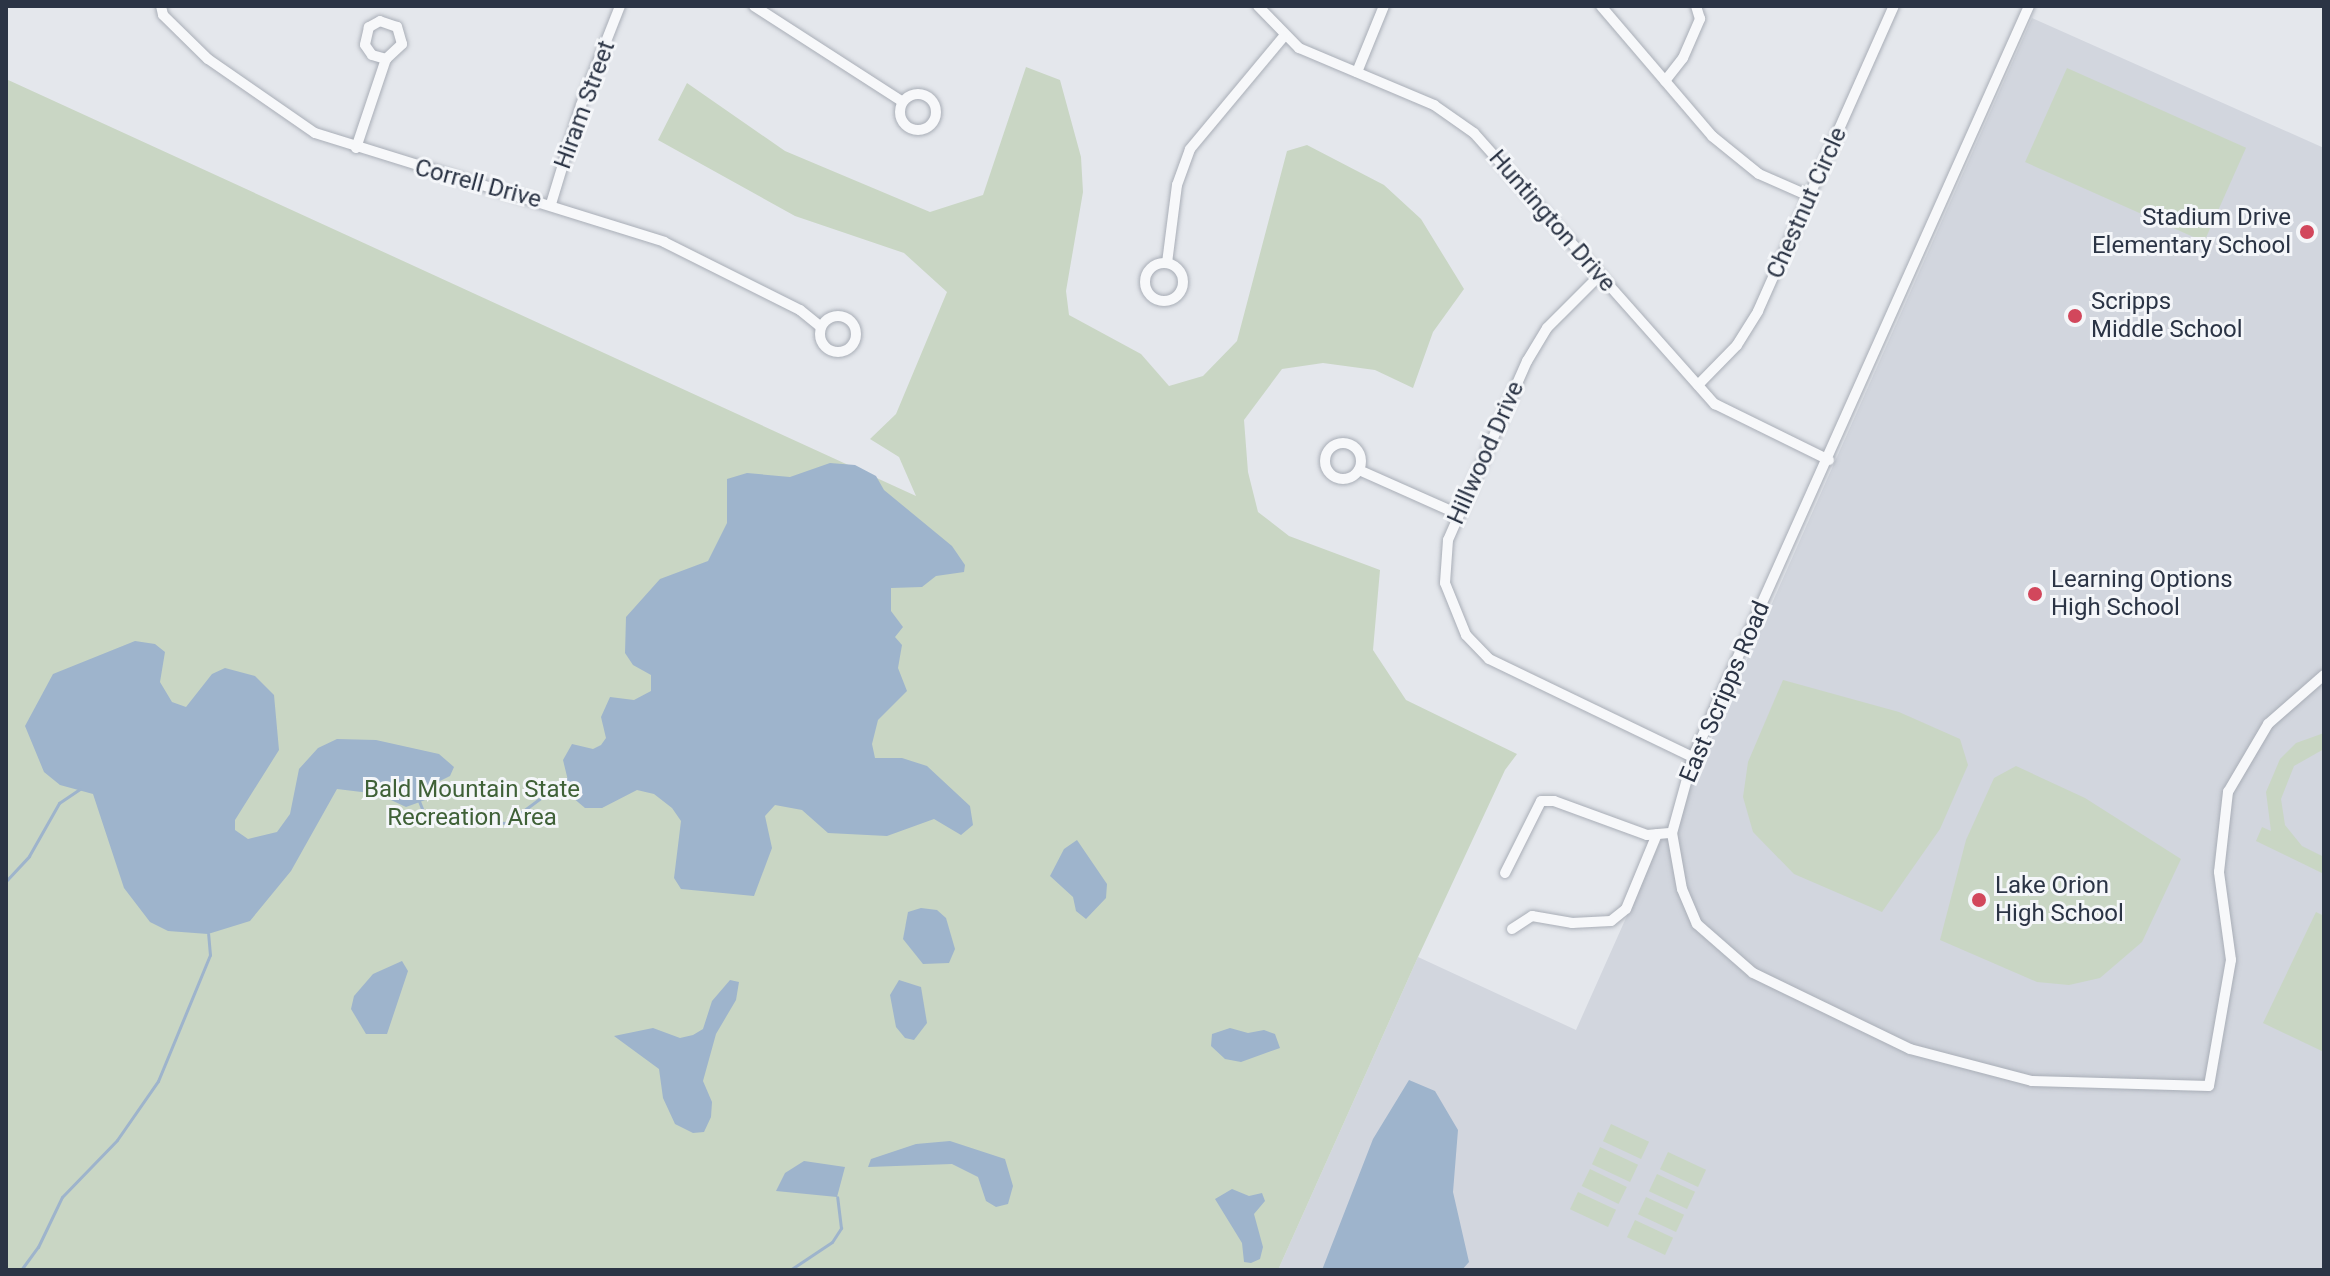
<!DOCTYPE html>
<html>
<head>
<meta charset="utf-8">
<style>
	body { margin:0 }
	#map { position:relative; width:2330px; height:1276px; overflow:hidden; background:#e4e7ec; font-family:Roboto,sans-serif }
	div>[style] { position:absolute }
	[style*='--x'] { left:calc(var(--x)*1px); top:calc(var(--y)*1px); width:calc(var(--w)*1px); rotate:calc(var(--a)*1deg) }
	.built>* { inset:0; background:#d2d6de }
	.green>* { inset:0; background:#c9d6c4; transform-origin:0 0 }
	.water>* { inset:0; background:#9eb4cc }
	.stream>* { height:3px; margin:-1.5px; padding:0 1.5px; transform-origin:1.5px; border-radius:1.5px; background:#9eb4cc }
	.roads { filter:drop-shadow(0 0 2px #a9aeb7) drop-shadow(0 0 2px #a9aeb7) }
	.street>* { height:10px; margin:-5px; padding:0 5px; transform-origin:5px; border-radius:5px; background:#f7f8fa }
	.street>.ring { margin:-5px; padding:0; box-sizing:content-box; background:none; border:10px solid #f7f8fa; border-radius:50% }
	.dots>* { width:22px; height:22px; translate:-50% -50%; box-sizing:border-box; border:4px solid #f4f6f9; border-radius:50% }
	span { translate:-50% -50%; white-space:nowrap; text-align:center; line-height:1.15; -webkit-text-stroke:6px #f4f6f9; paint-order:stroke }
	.street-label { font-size:24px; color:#2b3445 }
	.poi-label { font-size:24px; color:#2b3445 }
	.right { translate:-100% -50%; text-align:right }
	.left { translate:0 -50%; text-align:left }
	.park-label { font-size:24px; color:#3f6137 }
	.frame { position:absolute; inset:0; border:8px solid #2b3445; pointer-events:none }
</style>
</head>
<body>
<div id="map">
	<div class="built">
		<i style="clip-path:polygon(2032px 18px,2324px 148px,2324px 1270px,1278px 1270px,1418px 957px,1576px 1030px,1659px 844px,1685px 799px)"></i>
	</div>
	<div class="green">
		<i style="clip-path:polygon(1026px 67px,1060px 80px,1081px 157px,1083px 192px,1066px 291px,1069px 315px,1141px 354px,1169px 386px,1203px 376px,1237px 341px,1287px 151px,1307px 145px,1384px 185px,1421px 219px,1464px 289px,1433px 332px,1413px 388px,1375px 370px,1323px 363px,1282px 369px,1244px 420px,1248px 472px,1258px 512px,1289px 536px,1380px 570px,1373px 650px,1406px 700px,1517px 754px,1505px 770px,1418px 957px,1278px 1270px,6px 1270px,6px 79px,916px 496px,899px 457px,870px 439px,896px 414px,947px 292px,904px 253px,795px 216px,658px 140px,687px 83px,785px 151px,930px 212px,983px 195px)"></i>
		<i style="left:2067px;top:68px;width:196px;height:103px;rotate:24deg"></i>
		<i style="clip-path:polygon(1783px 680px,1899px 712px,1960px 739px,1968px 765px,1940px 829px,1882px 912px,1794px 874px,1753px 832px,1743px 797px,1748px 762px)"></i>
		<i style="clip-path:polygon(2324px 733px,2324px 749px,2294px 766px,2281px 799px,2285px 825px,2302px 846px,2324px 857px,2324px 874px,2256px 841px,2262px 827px,2271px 831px,2266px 792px,2280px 759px,2296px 743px)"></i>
		<i style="clip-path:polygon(2016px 766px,2085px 798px,2181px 859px,2142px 942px,2100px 978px,2069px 985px,2037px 982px,1940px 940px,1966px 840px,1994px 778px)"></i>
		<i style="clip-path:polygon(2316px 912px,2324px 916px,2324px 1052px,2263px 1023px)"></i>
		<i style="left:1611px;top:1124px;width:42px;height:19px;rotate:25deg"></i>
		<i style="left:1600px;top:1147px;width:42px;height:19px;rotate:25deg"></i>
		<i style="left:1668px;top:1152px;width:42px;height:19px;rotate:25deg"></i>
		<i style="left:1590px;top:1169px;width:41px;height:19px;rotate:26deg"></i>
		<i style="left:1657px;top:1174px;width:42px;height:19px;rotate:25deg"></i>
		<i style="left:1578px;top:1192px;width:42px;height:19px;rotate:25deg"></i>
		<i style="left:1646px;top:1197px;width:42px;height:19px;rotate:25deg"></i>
		<i style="left:1635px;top:1220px;width:42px;height:19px;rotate:25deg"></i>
	</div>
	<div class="water">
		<i style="clip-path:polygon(830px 463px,855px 465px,876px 476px,884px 490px,952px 546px,965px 565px,964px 572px,936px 576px,922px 587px,891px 588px,891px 611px,903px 627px,895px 637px,902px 645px,898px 668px,907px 691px,878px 720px,872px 744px,875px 758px,902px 758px,927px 766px,970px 806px,973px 825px,961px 835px,934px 819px,887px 836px,828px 833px,802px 810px,775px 805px,765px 816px,772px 848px,754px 896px,681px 889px,674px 878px,681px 821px,672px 808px,654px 794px,637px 790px,602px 808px,585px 808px,572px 797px,563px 760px,572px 744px,593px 749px,601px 745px,606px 738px,601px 717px,610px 697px,634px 700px,651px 691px,651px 675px,633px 665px,625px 653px,626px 617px,660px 579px,708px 561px,727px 523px,727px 479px,747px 473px,790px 477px)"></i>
		<i style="clip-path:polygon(135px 641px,155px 644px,165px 652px,160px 682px,172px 702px,186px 707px,212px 674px,225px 668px,255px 676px,274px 695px,279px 750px,235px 820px,235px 830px,248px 839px,277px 832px,290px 814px,299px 769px,318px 748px,337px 739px,376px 740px,439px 754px,454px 767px,450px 776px,434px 784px,428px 799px,406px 807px,378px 794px,337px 789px,291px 871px,250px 921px,208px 934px,168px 931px,150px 922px,124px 888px,93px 794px,60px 785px,44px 772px,25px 726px,53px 674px)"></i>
		<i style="clip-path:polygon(1077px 840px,1107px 884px,1106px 898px,1086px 919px,1076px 911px,1073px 897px,1050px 876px,1064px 849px)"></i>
		<i style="clip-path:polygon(921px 908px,937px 910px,946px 918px,955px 949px,949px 963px,923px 964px,903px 939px,908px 912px)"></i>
		<i style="clip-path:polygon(402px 961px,408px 971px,387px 1034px,366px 1034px,351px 1009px,354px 996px,373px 974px)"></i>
		<i style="clip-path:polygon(730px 980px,739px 982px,736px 1000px,716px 1034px,703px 1081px,712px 1102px,711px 1117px,704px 1132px,693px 1133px,675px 1124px,663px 1098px,659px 1069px,614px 1036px,653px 1028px,680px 1038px,693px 1035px,703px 1029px,712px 1001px)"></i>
		<i style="clip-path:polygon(899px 980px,921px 987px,927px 1023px,914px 1040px,905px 1038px,896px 1027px,890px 995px)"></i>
		<i style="clip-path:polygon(1230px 1028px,1248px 1033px,1264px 1030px,1275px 1034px,1280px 1048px,1241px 1062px,1225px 1059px,1211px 1046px,1212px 1034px)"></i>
		<i style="clip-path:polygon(1409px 1080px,1435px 1091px,1458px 1130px,1453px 1192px,1469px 1262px,1462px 1270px,1322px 1270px,1373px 1139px)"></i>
		<i style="clip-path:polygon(950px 1141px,1005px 1159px,1013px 1186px,1008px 1204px,996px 1207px,986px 1201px,978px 1177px,952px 1164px,868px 1167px,871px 1159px,916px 1144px)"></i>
		<i style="clip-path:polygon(804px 1161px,845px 1167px,837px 1197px,776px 1191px,785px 1173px)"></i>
		<i style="clip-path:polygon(1232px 1189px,1249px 1196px,1262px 1193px,1265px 1201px,1254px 1214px,1263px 1247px,1260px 1259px,1251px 1263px,1244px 1262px,1242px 1243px,1215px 1199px)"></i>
	</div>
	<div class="stream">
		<i style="--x:419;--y:801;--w:11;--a:68"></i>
		<i style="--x:423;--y:811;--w:20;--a:27"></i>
		<i style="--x:441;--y:820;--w:66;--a:2.6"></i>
		<i style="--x:507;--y:823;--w:74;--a:-36.7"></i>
		<i style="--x:6;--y:881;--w:34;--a:-47"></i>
		<i style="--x:29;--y:856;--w:61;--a:-60.5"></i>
		<i style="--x:59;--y:803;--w:25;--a:-34"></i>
		<i style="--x:21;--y:1270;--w:29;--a:-54"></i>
		<i style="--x:38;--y:1247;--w:55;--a:-64.4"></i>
		<i style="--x:62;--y:1197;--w:79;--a:-46"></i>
		<i style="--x:117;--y:1140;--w:72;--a:-55.2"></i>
		<i style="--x:158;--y:1081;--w:136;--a:-67.6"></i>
		<i style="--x:210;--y:955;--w:21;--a:-95"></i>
		<i style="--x:790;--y:1270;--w:50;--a:-33.7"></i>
		<i style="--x:832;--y:1242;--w:17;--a:-57"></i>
		<i style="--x:841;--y:1228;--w:31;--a:-97"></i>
	</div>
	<div class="roads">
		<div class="street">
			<i style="--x:161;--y:6;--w:9;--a:77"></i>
			<i style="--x:163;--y:15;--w:63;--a:44.4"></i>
			<i style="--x:208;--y:59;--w:130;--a:34.7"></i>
			<i style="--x:315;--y:133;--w:366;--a:17.3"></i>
			<i style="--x:664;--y:242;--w:152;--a:26.6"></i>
			<i style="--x:800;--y:310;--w:27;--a:39"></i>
			<i style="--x:754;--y:6;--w:177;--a:32.8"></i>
			<i style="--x:1258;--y:6;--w:59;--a:45.7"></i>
			<i style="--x:1299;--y:48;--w:147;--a:22.9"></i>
			<i style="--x:1434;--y:105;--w:49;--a:35"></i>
			<i style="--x:1474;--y:133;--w:363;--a:48.4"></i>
			<i style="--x:1715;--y:404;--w:127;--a:26.2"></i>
			<i style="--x:1601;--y:6;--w:171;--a:49.5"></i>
			<i style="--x:1712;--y:136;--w:60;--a:39"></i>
			<i style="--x:1759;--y:174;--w:55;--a:23.7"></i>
			<i style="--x:2029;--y:6;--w:823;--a:114.1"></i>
			<i style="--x:1693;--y:757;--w:79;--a:105.4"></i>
			<i style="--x:1672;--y:833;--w:57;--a:79.9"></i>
			<i style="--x:1682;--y:889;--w:38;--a:67"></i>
			<i style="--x:1697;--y:924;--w:74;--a:41.2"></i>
			<i style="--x:1753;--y:973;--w:174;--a:25.8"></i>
			<i style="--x:1910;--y:1049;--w:126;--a:14.7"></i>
			<i style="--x:2032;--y:1081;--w:177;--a:1.6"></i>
			<i style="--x:2209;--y:1086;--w:128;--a:-80.1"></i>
			<i style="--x:2231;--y:960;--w:89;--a:-97.8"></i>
			<i style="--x:2219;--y:872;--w:81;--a:-83.6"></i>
			<i style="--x:2228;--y:792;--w:79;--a:-59.5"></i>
			<i style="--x:2268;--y:724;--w:74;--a:-41.2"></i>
			<i style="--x:1357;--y:72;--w:71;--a:-67.8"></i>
			<i style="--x:1665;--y:81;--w:29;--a:-52"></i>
			<i style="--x:1683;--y:58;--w:43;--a:-66.4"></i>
			<i style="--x:1700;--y:19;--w:14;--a:-107"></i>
			<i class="ring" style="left:900px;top:94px;width:26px;height:26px"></i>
			<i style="--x:356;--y:148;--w:94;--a:-71.4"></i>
			<i style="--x:386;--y:59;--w:22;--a:-43"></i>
			<i style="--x:402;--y:44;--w:18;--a:-106"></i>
			<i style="--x:397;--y:27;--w:18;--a:-161"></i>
			<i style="--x:380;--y:21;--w:13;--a:151"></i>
			<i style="--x:369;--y:27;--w:18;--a:103"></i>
			<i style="--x:365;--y:45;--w:12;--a:55"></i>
			<i style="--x:372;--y:55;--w:15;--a:16"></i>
			<i style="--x:551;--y:204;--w:103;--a:-73.1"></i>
			<i style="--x:581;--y:105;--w:106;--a:-68.5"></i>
			<i class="ring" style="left:1145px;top:263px;width:28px;height:28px"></i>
			<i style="--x:1167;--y:263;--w:79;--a:-82.7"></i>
			<i style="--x:1177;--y:185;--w:38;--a:-70"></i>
			<i style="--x:1190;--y:149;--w:147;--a:-50.2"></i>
			<i style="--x:1600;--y:275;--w:75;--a:135"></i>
			<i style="--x:1547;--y:328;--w:39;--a:121"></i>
			<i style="--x:1527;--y:361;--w:196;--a:113.8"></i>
			<i style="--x:1448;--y:540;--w:43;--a:94"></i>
			<i style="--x:1445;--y:583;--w:56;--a:68"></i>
			<i style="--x:1466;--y:635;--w:33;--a:46"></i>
			<i style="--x:1489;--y:659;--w:226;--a:25.7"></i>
			<i class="ring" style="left:820px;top:316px;width:26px;height:26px"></i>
			<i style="--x:1698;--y:385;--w:56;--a:-45.7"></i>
			<i style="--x:1737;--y:345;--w:40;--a:-58"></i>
			<i style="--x:1758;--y:311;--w:334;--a:-66"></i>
			<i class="ring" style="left:1325px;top:443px;width:26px;height:26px"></i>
			<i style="--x:1359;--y:470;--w:108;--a:24"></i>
			<i style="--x:1505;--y:873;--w:80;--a:-63.4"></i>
			<i style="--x:1541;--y:801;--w:13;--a:0"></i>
			<i style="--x:1554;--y:801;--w:99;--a:20.1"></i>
			<i style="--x:1647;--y:835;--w:25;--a:-5"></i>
			<i style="--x:1512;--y:929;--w:24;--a:-33"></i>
			<i style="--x:1532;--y:916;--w:41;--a:9.9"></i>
			<i style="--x:1572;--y:923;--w:39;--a:-3"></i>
			<i style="--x:1611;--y:921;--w:19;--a:-39"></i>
			<i style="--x:1626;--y:909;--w:81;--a:-67.5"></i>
		</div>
	</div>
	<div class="dots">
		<i style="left:2307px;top:232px;background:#d2475c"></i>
		<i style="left:2075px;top:316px;background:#d2475c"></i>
		<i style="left:2035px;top:594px;background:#d2475c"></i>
		<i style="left:1979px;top:900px;background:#d2475c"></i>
	</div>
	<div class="street-label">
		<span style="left:585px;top:105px;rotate:-70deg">Hiram Street</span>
		<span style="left:478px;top:184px;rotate:15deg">Correll Drive</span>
		<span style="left:1807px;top:203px;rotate:-66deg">Chestnut Circle</span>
		<span style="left:1552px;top:221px;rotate:49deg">Huntington Drive</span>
		<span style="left:1486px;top:453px;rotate:-66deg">Hillwood Drive</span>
		<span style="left:1725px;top:692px;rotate:-67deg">East Scripps Road</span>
	</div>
	<div class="poi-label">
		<span class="right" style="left:2291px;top:232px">Stadium Drive<br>Elementary School</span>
		<span class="left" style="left:2091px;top:316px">Scripps<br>Middle School</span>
		<span class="left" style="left:2051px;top:594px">Learning Options<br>High School</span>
		<span class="left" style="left:1995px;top:900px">Lake Orion<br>High School</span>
	</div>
	<div class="park-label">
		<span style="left:472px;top:804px">Bald Mountain State<br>Recreation Area</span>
	</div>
	<div class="frame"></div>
</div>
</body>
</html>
